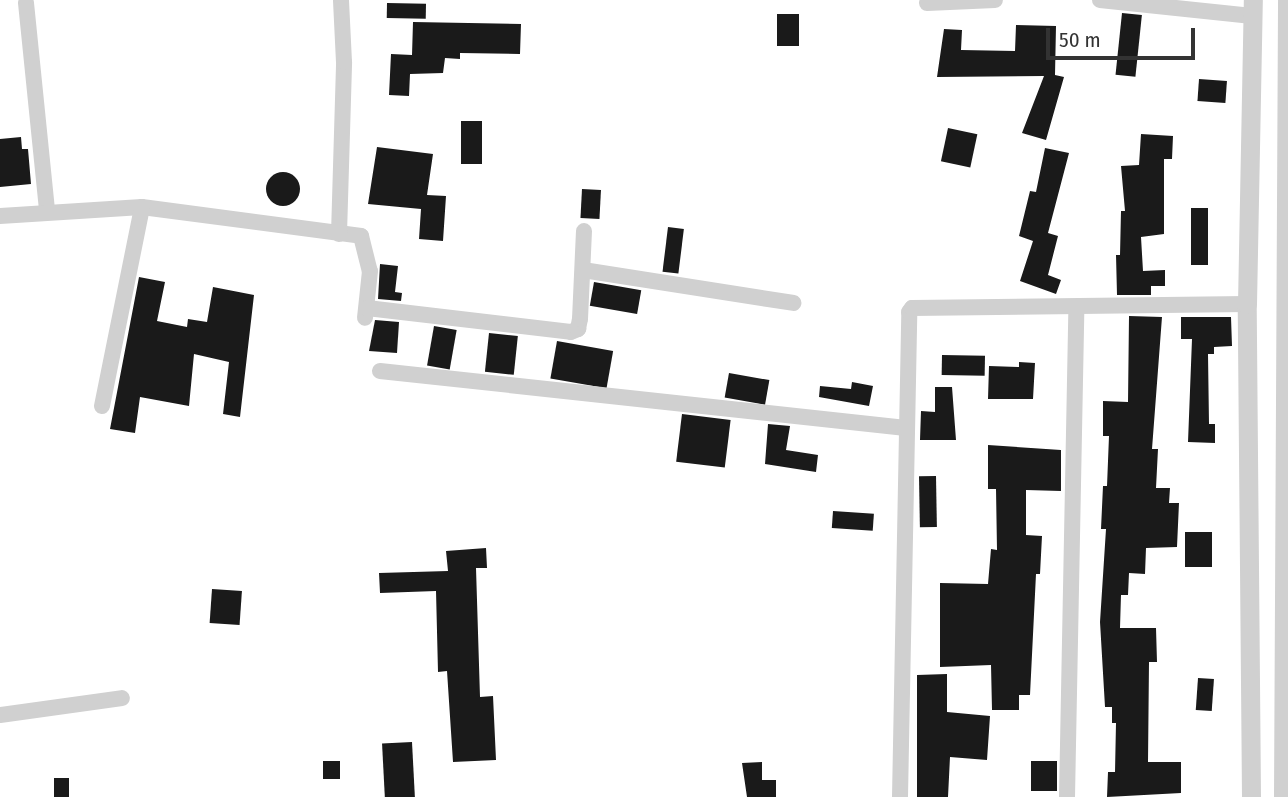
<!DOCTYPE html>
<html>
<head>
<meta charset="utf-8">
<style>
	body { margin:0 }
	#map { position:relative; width:1288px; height:797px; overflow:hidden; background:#fff; font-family:"Fira Sans Condensed",sans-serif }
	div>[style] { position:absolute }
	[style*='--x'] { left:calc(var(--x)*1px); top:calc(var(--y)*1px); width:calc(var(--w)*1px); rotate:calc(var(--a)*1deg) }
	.building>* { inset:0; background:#1a1a1a; transform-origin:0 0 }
	.round { border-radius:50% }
	.minor>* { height:16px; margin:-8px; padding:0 8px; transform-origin:8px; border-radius:8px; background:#d0d0d0 }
	.tertiary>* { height:19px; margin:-9.5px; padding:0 9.5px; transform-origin:9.5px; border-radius:9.5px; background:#d0d0d0 }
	span { translate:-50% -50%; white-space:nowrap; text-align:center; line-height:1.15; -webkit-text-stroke:7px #fff; paint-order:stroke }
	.scale { position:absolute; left:1046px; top:28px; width:149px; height:32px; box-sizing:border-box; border:4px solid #333; border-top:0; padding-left:9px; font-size:21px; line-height:24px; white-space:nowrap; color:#333; -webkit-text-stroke:5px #fff; paint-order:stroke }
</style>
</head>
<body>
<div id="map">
	<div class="building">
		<i style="left:387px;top:3px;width:39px;height:15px;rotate:1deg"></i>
		<i style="left:1122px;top:13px;width:20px;height:62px;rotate:6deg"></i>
		<i style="left:777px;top:14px;width:22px;height:32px"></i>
		<i style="clip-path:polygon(413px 22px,521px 24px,520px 54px,460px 53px,460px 59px,445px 58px,443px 73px,410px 74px,409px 96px,389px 95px,391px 54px,412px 55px)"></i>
		<i style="clip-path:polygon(1016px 25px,1056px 26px,1055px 75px,1064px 77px,1046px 140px,1022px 133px,1044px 76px,937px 77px,944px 29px,962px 30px,961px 50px,1015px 51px)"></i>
		<i style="left:1199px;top:79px;width:28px;height:22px;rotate:4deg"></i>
		<i style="left:461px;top:121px;width:21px;height:43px"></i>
		<i style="left:948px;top:128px;width:30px;height:34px;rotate:12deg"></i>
		<i style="clip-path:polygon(1141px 134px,1173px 136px,1172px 159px,1164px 159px,1164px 234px,1141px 237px,1143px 271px,1165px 270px,1165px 286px,1151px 286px,1151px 295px,1117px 295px,1116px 255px,1120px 255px,1121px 211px,1125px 211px,1121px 166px,1139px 165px)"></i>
		<i style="clip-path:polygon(21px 137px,22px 149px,28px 149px,31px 184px,0 187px,0 139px)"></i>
		<i style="clip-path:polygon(377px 147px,433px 154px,427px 195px,446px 196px,443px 241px,419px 239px,421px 209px,368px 204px)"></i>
		<i style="clip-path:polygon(1045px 148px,1069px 153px,1048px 233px,1058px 236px,1048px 275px,1061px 280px,1056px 294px,1020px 281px,1033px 241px,1019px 236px,1030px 191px,1036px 192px)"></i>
		<i class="round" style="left:266px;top:172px;width:34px;height:34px"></i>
		<i style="left:582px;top:189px;width:19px;height:29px;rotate:3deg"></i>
		<i style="left:1191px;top:208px;width:17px;height:57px"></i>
		<i style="left:668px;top:227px;width:16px;height:45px;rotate:7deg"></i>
		<i style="clip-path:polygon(380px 264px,398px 266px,395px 292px,402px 293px,401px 301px,378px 299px)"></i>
		<i style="clip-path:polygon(139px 277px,165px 282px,157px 321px,187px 327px,188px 319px,207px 322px,213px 287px,254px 295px,240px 417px,223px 414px,229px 362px,194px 354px,189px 406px,140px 397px,135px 433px,110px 429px)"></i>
		<i style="left:594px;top:282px;width:48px;height:24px;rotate:10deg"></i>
		<i style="clip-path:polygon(1129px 316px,1162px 317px,1152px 449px,1158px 449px,1156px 488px,1170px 488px,1169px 503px,1179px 503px,1177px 547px,1146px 548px,1145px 574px,1129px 573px,1128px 595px,1121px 595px,1120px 628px,1156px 628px,1157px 662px,1149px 662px,1148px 762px,1181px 762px,1181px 793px,1107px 797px,1108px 772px,1115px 772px,1116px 723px,1112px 723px,1112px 707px,1105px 707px,1100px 622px,1106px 529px,1101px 529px,1103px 486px,1107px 486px,1109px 436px,1103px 436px,1103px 401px,1128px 402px)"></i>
		<i style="clip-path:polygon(1181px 317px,1231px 317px,1232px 346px,1214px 347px,1214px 354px,1208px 354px,1209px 424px,1215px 424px,1215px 443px,1188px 442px,1192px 339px,1181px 339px)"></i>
		<i style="clip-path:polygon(375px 320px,399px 322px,397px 353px,369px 351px)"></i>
		<i style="left:434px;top:326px;width:23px;height:40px;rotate:10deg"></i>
		<i style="left:489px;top:333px;width:29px;height:39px;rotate:6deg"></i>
		<i style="left:557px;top:341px;width:57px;height:38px;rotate:10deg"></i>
		<i style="left:942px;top:355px;width:43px;height:20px;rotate:1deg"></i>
		<i style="clip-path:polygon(1019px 362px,1035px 363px,1033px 399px,988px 399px,989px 366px,1019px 367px)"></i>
		<i style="left:729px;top:373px;width:41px;height:25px;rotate:10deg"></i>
		<i style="clip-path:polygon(852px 382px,873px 386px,869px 406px,819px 397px,820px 386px,851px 389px)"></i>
		<i style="clip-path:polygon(935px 387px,952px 387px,956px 440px,920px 440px,921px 411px,935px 412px)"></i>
		<i style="left:682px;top:414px;width:49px;height:48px;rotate:7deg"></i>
		<i style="clip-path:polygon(768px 424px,790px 426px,786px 450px,818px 455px,816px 472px,765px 464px)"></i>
		<i style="clip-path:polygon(988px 445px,1061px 450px,1061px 491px,1026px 490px,1026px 535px,1042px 536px,1040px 574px,1036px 574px,1030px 695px,1019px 695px,1019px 710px,992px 710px,991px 665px,940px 667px,940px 583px,988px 584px,991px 549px,997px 550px,996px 489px,988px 489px)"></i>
		<i style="left:936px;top:476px;width:51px;height:17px;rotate:89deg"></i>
		<i style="left:833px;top:511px;width:41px;height:17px;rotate:4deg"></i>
		<i style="left:1185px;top:532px;width:27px;height:35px"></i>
		<i style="clip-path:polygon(486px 548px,487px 568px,476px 568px,480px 697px,493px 696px,496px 760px,453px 762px,447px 671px,438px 672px,436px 591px,380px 593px,379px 573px,448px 571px,446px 551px)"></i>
		<i style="left:212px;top:589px;width:30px;height:34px;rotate:4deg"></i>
		<i style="clip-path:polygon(947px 674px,947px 712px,990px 716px,987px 760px,950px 757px,948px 797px,917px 797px,917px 675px)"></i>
		<i style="left:1198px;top:678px;width:16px;height:32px;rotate:4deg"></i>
		<i style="left:412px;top:742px;width:55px;height:30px;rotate:87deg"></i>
		<i style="left:340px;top:761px;width:18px;height:17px;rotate:90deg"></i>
		<i style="left:1031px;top:761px;width:26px;height:30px"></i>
		<i style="clip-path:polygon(762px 762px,762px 780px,776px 780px,776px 797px,747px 797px,742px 763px)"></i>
		<i style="left:54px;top:778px;width:15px;height:19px"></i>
	</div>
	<div class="minor">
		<i style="--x:1100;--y:0;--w:153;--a:6"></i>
		<i style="--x:26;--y:3;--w:208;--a:84.2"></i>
		<i style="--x:927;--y:3;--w:68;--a:-2.5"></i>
		<i style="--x:0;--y:216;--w:142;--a:-3.6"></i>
		<i style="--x:142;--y:207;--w:221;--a:7.5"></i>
		<i style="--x:361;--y:236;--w:36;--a:76"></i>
		<i style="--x:370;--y:271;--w:47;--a:96.1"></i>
		<i style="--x:339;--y:234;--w:172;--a:-88.3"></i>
		<i style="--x:344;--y:62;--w:62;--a:-92.8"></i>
		<i style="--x:583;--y:270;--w:213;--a:8.9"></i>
		<i style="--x:367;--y:308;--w:205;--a:6.7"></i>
		<i style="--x:571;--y:332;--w:8;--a:-23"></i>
		<i style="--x:578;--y:329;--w:10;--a:-79"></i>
		<i style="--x:580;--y:319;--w:88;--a:-87.4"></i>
		<i style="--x:380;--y:371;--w:529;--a:6.18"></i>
		<i style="--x:102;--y:406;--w:203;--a:-78.6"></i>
		<i style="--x:0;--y:715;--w:123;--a:-7.9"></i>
		<i style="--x:900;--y:797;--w:485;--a:-88.9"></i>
		<i style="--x:909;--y:312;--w:5;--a:-53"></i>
		<i style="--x:912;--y:308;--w:335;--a:-0.7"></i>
		<i style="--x:1067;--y:797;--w:488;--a:-88.9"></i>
	</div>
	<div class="tertiary">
		<i style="--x:1251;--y:797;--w:493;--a:-90.5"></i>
		<i style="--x:1247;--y:304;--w:304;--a:-88.9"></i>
		<i style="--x:1283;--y:797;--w:797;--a:-89.71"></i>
	</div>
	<div class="scale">50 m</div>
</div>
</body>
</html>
